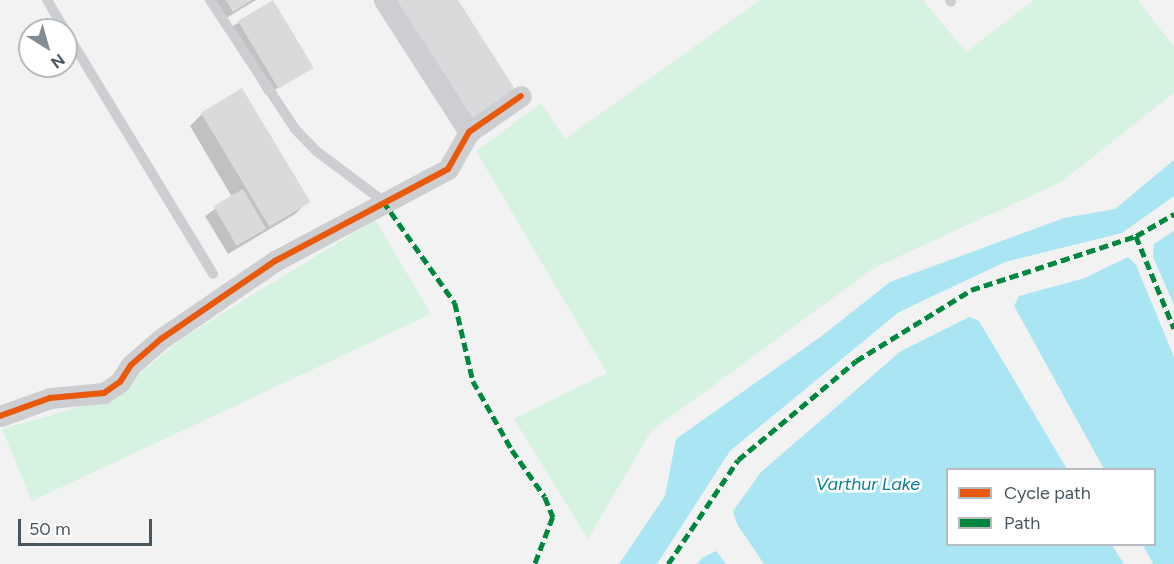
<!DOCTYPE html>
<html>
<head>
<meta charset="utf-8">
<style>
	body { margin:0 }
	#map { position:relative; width:1174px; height:564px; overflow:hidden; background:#f3f2f2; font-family:Figtree,sans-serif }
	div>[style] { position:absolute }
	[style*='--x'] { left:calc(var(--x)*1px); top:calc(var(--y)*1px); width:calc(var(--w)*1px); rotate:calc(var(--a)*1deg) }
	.green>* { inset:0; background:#d6f2e0 }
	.water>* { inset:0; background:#a9e5f2 }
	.shadow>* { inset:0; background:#0003; transform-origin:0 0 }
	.building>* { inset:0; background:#d9dadb; transform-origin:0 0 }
	.service>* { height:10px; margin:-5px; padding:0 5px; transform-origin:5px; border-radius:5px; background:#ccced1 }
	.minor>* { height:21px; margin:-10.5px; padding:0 10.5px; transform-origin:10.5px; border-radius:10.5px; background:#ccced1 }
	.quiet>* { height:4.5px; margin-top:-2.25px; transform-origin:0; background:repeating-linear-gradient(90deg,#00873e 0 9px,transparent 0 13.5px) }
	.cycleway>* { height:6px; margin:-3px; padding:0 3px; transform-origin:3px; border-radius:3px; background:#e8590c }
	span { translate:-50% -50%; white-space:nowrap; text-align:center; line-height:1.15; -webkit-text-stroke:5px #fff; paint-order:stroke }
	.water-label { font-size:18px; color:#077e96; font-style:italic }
	.legend { position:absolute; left:946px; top:468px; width:210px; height:78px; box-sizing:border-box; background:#fff; border:2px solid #b6bbbf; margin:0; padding:8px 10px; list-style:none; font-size:18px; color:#485660 }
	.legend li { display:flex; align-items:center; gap:12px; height:30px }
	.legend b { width:30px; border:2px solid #b6bbbf }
	.north { position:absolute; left:18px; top:18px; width:60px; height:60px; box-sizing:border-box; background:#fff; border:2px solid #b6bbbf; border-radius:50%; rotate:143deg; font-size:16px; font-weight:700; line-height:24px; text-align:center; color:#485660 }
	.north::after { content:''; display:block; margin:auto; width:21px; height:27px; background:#848d93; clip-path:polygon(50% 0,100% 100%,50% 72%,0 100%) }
	.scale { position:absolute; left:18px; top:519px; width:134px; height:27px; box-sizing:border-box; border:3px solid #485660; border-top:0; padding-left:8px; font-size:18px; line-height:21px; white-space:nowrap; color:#485660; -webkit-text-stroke:4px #fff; paint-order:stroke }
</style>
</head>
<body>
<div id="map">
	<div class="green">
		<i style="clip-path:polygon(760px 0,923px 0,966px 52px,1034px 0,1138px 0,1174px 47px,1174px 93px,1061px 182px,874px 268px,651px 431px,588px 539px,514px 419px,607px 373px,476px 151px,541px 103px,565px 139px)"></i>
		<i style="clip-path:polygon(375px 220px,431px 314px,32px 501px,2px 429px,112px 398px,181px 339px)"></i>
	</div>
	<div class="water">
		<i style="clip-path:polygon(1174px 160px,1174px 196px,1122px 233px,1005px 262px,899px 312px,730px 451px,657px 564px,619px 564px,665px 496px,676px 439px,823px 335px,890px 282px,1064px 218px,1115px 209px)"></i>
		<i style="clip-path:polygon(1174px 231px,1174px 305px,1153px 257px,1154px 244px)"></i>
		<i style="clip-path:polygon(1128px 257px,1136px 265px,1174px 357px,1174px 564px,1153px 564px,1143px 545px,1154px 544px,1154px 470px,1104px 469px,1014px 306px,1019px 296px,1085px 278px)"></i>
		<i style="clip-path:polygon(969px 317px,979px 321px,1067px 469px,948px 470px,948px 544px,1112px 545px,1124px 564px,764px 564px,737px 524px,733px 511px,761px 472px,901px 351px)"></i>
		<i style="clip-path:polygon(716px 551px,726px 564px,697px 564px,702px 558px)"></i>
	</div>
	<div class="shadow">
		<i style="clip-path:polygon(212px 0,256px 0,223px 20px)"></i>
		<i style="left:273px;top:2px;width:76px;height:54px;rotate:59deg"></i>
		<i style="clip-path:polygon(202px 114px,308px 201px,295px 214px,228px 254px,205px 216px,232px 197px,190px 126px)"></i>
	</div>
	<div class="building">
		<i style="clip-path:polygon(226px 0,252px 0,233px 12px)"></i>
		<i style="left:273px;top:0;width:79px;height:41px;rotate:59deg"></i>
		<i style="clip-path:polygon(392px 0,458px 0,516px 91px,470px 121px)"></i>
		<i style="left:242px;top:88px;width:133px;height:48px;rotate:59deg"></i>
		<i style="left:243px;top:189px;width:46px;height:34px;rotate:60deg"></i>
	</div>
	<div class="service">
		<i style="--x:47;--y:0;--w:35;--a:59"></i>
		<i style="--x:210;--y:0;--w:154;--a:56.6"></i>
		<i style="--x:295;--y:129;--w:29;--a:46"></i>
		<i style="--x:315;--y:150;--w:85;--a:36.9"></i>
		<i style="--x:950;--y:0;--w:2;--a:63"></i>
		<i style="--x:66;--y:32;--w:283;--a:58.7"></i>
	</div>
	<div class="minor">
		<i style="--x:384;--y:0;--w:157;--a:57.2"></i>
		<i style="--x:0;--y:416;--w:53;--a:-19.8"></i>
		<i style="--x:50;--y:398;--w:54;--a:-5.3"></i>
		<i style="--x:104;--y:393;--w:19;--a:-35"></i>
		<i style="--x:120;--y:382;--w:20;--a:-57"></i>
		<i style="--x:131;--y:365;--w:40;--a:-41"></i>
		<i style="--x:161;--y:339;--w:138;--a:-34.4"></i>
		<i style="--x:275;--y:261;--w:196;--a:-28"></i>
		<i style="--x:448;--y:169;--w:43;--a:-60.4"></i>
		<i style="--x:469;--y:132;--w:63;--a:-34.7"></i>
	</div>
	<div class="quiet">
		<i style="--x:383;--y:201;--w:125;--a:54.8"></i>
		<i style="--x:455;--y:303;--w:80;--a:77"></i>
		<i style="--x:473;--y:381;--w:79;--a:60.5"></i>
		<i style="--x:512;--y:450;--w:57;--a:54.9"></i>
		<i style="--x:545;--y:497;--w:22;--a:68"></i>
		<i style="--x:553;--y:517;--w:50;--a:111"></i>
		<i style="--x:1136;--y:236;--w:100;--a:67.6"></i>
		<i style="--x:668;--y:564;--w:125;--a:-56.1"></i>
		<i style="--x:738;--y:460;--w:154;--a:-40"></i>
		<i style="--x:856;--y:361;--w:135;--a:-31.7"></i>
		<i style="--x:971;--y:290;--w:174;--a:-18.1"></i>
		<i style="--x:1136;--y:236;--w:44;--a:-30.1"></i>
	</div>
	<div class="cycleway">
		<i style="--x:0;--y:416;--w:53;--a:-19.8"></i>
		<i style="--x:50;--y:398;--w:54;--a:-5.3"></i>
		<i style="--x:104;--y:393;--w:19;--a:-35"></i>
		<i style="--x:120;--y:382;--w:20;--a:-57"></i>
		<i style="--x:131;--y:365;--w:40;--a:-41"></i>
		<i style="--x:161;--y:339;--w:138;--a:-34.4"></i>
		<i style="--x:275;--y:261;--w:196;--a:-28"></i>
		<i style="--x:448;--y:169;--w:43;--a:-60.4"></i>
		<i style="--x:469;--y:132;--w:63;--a:-34.7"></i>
	</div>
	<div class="water-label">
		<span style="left:868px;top:484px">Varthur Lake</span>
	</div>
	<ul class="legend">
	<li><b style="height:8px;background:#e8590c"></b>Cycle path</li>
	<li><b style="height:8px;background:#00873e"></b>Path</li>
	</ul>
	<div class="north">N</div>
	<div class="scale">50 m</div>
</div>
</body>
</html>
